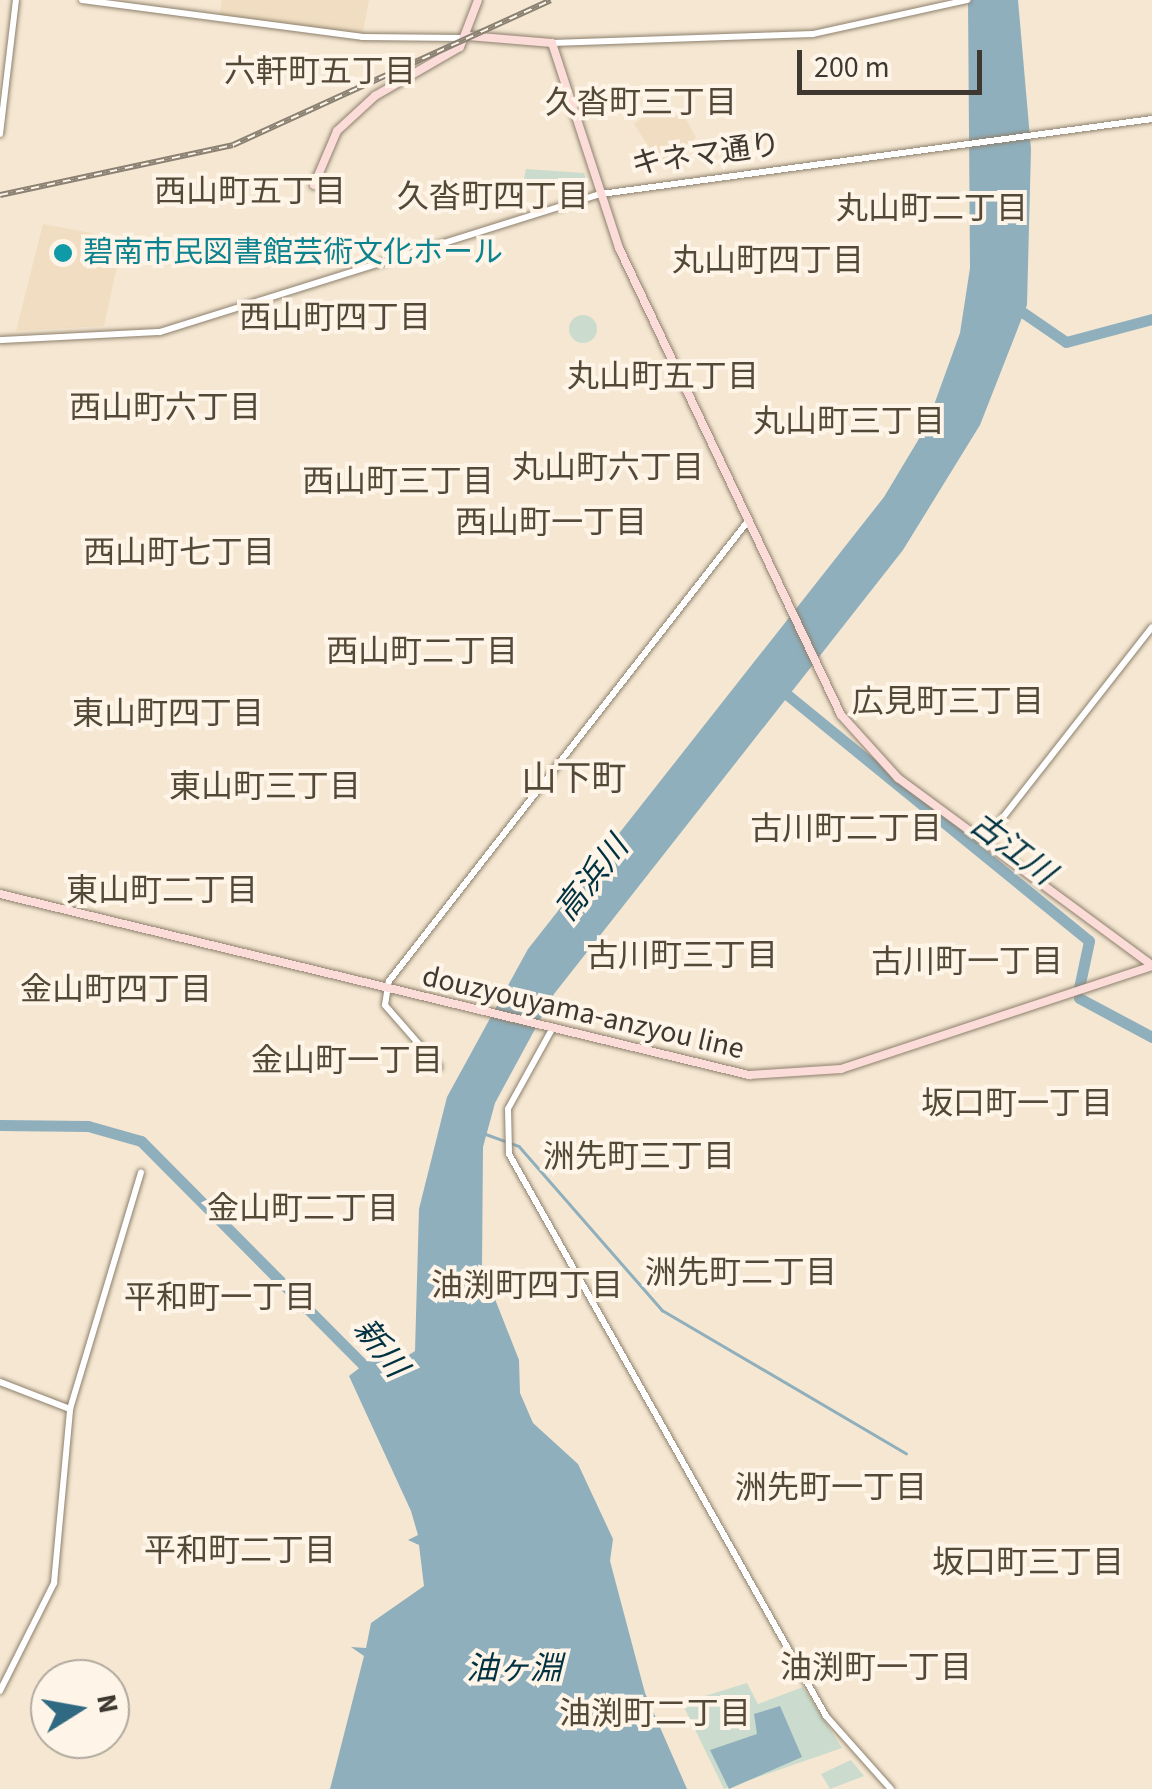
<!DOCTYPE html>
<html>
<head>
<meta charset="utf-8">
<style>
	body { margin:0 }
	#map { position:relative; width:1152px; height:1789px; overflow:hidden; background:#f5e7d2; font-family:"Source Sans 3","Noto Sans JP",sans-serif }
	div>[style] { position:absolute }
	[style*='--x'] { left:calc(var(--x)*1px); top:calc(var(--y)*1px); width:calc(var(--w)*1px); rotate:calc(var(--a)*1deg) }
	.built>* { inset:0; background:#f1dec2 }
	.green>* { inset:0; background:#cbdcce }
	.round { border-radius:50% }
	.water>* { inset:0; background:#8fafbd }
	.stream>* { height:2.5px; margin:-1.25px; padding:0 1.25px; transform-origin:1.25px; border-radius:1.25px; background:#8fafbd }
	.river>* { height:11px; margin:-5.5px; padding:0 5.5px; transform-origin:5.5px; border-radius:5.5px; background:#8fafbd }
	.roads { filter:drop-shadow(0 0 2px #8d806d) drop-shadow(0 0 2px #8d806d) }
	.tertiary>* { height:6px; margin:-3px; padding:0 3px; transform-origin:3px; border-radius:3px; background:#fff }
	.secondary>* { height:8px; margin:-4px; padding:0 4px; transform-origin:4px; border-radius:4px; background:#fcdcd9 }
	.rail>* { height:6px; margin-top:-3px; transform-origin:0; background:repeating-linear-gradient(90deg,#fef5e8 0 8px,#8a8173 0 16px); box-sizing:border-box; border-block:2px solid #8a8173 }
	.dots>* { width:28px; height:28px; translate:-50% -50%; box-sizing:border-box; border:5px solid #fef5e8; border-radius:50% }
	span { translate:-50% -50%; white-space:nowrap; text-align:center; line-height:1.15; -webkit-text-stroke:8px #fef5e8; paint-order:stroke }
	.street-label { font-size:30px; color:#3e3830 }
	.culture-label { font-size:30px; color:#0d838f }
	.left { translate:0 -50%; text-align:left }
	.neighbourhood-label { font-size:32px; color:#544837 }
	.water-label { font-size:32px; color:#003242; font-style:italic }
	.quarter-label { font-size:35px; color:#544837 }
	.north { position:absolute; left:30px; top:1659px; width:100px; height:100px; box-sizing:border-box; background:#fef5e8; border:2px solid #b1a99e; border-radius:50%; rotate:79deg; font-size:28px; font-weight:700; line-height:40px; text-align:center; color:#3e3830 }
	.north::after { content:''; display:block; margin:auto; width:35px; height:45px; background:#2f6a82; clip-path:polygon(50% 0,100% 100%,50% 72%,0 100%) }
	.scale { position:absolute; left:797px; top:50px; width:185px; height:45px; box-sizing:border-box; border:5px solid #3e3830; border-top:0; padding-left:12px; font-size:30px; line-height:35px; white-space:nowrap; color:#3e3830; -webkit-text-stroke:8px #fef5e8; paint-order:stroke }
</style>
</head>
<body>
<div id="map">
	<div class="built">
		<i style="clip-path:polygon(222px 0,369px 0,362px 37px,219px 20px)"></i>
		<i style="clip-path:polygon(662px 103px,672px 118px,683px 113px,696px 138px,659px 163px,634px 124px)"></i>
		<i style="clip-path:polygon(43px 224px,123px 239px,104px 326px,16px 331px)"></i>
	</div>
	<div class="green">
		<i style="clip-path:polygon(526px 169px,584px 173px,587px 184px,566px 199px,565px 187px,523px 183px)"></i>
		<i class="round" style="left:569px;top:315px;width:28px;height:28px"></i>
		<i style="clip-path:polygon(747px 1683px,758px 1704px,803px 1687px,842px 1748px,724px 1789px,682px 1703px)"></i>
		<i style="clip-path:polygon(851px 1760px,864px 1776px,830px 1789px,821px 1774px)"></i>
	</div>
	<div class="water">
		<i style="clip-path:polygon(968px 0,1018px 0,1031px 149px,1027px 305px,980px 425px,903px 550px,554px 994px,495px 1103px,483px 1147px,482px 1266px,519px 1360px,520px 1393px,533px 1423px,578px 1464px,613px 1539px,610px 1561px,645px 1693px,687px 1789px,330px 1789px,364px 1656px,351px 1647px,366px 1648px,371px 1623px,424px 1586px,419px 1545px,408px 1540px,418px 1535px,411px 1511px,349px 1376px,380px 1352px,398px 1362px,415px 1351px,419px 1209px,447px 1097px,528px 949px,884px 497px,926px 427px,960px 333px,970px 268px)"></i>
		<i style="clip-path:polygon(780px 1706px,802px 1757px,729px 1789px,710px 1750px,757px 1734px,754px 1714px)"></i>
	</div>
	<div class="stream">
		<i style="--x:483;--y:1133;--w:38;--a:20"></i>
		<i style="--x:519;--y:1146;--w:218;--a:48.9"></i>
		<i style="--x:662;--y:1310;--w:283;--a:30.4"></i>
	</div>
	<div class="river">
		<i style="--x:1012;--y:305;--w:65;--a:34.4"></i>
		<i style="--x:1066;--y:342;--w:89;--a:-15"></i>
		<i style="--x:779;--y:688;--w:400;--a:39.2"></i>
		<i style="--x:1089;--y:941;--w:48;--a:102"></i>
		<i style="--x:1079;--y:998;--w:83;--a:28.1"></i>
		<i style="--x:0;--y:1125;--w:88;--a:0.7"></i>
		<i style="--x:88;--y:1126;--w:55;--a:15.8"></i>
		<i style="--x:141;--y:1141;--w:331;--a:45.2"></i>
	</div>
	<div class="roads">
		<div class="tertiary">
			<i style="--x:82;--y:0;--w:282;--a:7.5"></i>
			<i style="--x:362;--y:37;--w:101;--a:0.6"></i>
			<i style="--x:552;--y:43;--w:261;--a:-2"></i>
			<i style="--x:813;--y:34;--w:158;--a:-12.4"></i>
			<i style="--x:0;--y:134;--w:135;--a:-83.2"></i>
			<i style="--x:0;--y:340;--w:160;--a:-2.9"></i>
			<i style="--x:160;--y:332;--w:462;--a:-17.4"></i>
			<i style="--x:601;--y:194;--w:556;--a:-7.75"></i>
			<i style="--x:986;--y:839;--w:269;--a:-51.9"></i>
			<i style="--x:551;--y:1031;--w:89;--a:118.9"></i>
			<i style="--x:508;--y:1109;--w:45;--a:88.7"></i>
			<i style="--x:509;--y:1154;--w:645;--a:60.57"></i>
			<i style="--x:826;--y:1716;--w:98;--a:48.3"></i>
			<i style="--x:439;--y:1067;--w:82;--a:-131.1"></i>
			<i style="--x:385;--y:1005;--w:24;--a:-81"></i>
			<i style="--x:389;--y:981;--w:584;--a:-52.03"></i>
			<i style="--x:0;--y:1382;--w:75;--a:21.1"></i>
			<i style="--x:0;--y:1691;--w:121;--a:-63.4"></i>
			<i style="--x:54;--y:1583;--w:175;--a:-84.7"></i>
			<i style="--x:70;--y:1409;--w:247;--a:-73.3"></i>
		</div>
		<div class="secondary">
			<i style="--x:468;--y:36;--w:84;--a:4.8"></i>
			<i style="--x:552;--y:43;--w:216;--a:71.9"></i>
			<i style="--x:619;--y:248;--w:517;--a:64.57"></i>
			<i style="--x:841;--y:715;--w:85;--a:47.9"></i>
			<i style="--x:898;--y:778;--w:315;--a:36.4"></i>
			<i style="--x:314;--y:185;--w:59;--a:-66.9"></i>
			<i style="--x:337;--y:131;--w:52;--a:-42.6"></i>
			<i style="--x:375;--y:96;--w:98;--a:-30"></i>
			<i style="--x:460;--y:47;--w:50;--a:-69"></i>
			<i style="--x:0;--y:894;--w:771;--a:13.59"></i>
			<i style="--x:749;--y:1075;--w:92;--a:-3.7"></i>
			<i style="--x:841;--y:1069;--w:328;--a:-18.3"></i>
		</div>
	</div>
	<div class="rail">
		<i style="--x:0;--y:195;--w:238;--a:-12.1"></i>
		<i style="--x:233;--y:145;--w:349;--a:-24.5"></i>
	</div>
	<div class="dots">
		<i style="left:63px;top:253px;background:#0f9aa8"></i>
	</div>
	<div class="street-label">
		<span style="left:706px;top:155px;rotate:-8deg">キネマ通り</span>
		<span style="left:583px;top:1013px;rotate:13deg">douzyouyama-anzyou line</span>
	</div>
	<div class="culture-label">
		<span class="left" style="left:83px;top:253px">碧南市民図書館芸術文化ホール</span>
	</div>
	<div class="neighbourhood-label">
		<span style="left:320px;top:72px">六軒町五丁目</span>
		<span style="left:641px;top:103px">久沓町三丁目</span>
		<span style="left:250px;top:192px">西山町五丁目</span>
		<span style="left:493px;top:197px">久沓町四丁目</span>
		<span style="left:932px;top:209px">丸山町二丁目</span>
		<span style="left:768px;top:261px">丸山町四丁目</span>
		<span style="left:335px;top:318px">西山町四丁目</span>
		<span style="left:663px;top:377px">丸山町五丁目</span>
		<span style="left:165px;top:408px">西山町六丁目</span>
		<span style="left:849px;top:422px">丸山町三丁目</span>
		<span style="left:608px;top:468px">丸山町六丁目</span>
		<span style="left:398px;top:482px">西山町三丁目</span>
		<span style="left:551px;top:523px">西山町一丁目</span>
		<span style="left:179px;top:553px">西山町七丁目</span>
		<span style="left:422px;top:652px">西山町二丁目</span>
		<span style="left:948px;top:702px">広見町三丁目</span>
		<span style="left:168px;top:714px">東山町四丁目</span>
		<span style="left:265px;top:787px">東山町三丁目</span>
		<span style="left:846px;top:829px">古川町二丁目</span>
		<span style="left:162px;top:891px">東山町二丁目</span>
		<span style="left:682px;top:956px">古川町三丁目</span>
		<span style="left:967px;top:962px">古川町一丁目</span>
		<span style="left:116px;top:990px">金山町四丁目</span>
		<span style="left:347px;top:1061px">金山町一丁目</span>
		<span style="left:1017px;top:1104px">坂口町一丁目</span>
		<span style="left:639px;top:1157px">洲先町三丁目</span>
		<span style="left:303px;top:1209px">金山町二丁目</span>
		<span style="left:741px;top:1273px">洲先町二丁目</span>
		<span style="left:527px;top:1286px">油渕町四丁目</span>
		<span style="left:220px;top:1298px">平和町一丁目</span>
		<span style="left:831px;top:1488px">洲先町一丁目</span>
		<span style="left:240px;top:1551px">平和町二丁目</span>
		<span style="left:1028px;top:1563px">坂口町三丁目</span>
		<span style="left:876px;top:1668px">油渕町一丁目</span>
		<span style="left:655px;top:1714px">油渕町二丁目</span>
	</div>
	<div class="water-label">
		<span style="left:1012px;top:849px;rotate:37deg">古江川</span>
		<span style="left:592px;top:879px;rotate:-52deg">高浜川</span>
		<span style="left:380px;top:1348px;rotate:52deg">新川</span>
		<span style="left:514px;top:1669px">油ヶ淵</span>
	</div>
	<div class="quarter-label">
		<span style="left:574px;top:779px">山下町</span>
	</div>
	<div class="north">N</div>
	<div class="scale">200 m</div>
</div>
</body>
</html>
